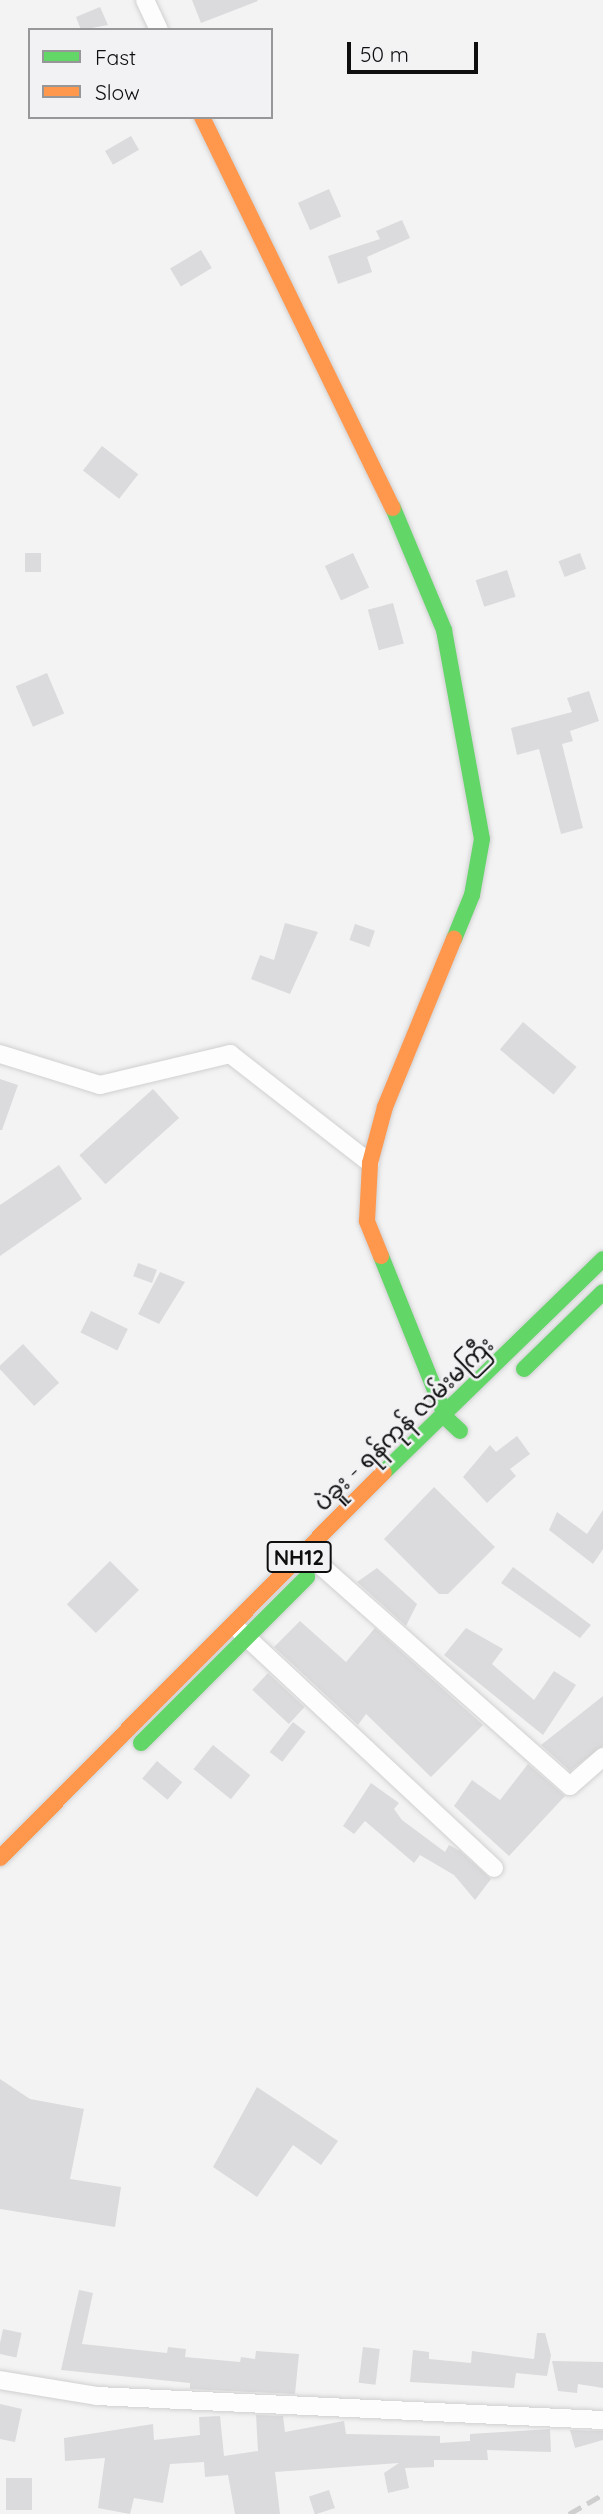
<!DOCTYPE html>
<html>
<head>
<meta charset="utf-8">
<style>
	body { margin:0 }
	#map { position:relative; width:603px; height:2514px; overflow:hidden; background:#f3f3f4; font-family:Quicksand,"Noto Sans Myanmar",sans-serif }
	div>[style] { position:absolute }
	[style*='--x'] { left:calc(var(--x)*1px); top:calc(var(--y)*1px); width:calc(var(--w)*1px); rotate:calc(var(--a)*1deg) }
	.building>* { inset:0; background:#dbdbdd; transform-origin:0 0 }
	.roads { filter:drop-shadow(0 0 2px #d0d0d1) drop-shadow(0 0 2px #d0d0d1) }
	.street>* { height:18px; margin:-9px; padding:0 9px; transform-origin:9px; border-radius:9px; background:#fdfdfd }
	.fast>* { height:16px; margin:-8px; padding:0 8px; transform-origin:8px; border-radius:8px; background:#63d668 }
	.slow>* { height:16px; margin:-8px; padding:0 8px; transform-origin:8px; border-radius:8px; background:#ff974d }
	.rail>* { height:5px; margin-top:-2.5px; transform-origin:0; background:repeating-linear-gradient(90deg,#cfcfd0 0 14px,transparent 0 21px) }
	span { translate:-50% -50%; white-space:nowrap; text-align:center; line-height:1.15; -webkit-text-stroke:5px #f2f2f5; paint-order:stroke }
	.shield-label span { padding:2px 5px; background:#f2f2f5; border:2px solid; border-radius:5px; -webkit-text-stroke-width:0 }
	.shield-label { font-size:21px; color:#0e0e0f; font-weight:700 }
	.street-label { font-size:23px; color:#0e0e0f }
	.legend { position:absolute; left:28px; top:28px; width:245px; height:91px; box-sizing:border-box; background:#f2f2f5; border:2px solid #979799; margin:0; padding:9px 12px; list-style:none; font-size:21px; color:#0e0e0f }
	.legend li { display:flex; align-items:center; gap:14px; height:35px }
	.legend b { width:35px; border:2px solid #979799 }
	.scale { position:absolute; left:347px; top:42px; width:131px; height:32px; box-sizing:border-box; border:4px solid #0e0e0f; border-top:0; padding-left:9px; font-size:21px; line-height:24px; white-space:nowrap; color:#0e0e0f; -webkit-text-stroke:5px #f2f2f5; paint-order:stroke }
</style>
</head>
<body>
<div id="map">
	<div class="building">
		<i style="clip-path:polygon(192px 0,257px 0,258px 1px,201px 23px)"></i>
		<i style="clip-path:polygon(100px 7px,108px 25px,81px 30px,76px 17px)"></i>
		<i style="left:131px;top:136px;width:16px;height:30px;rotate:60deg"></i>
		<i style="left:329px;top:189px;width:30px;height:34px;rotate:66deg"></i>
		<i style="clip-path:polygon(402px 220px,410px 238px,367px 257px,372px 272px,338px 284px,328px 256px,380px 239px,376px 231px)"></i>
		<i style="left:201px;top:250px;width:21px;height:36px;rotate:59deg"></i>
		<i style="left:102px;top:446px;width:46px;height:31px;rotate:38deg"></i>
		<i style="left:25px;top:553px;width:16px;height:19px"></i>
		<i style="left:353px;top:553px;width:38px;height:31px;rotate:65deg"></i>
		<i style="left:580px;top:553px;width:17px;height:23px;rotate:69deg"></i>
		<i style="left:507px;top:570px;width:28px;height:33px;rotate:72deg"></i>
		<i style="left:393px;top:603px;width:42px;height:26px;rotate:75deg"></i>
		<i style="left:47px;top:673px;width:44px;height:34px;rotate:67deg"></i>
		<i style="clip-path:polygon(589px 691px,599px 721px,570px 731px,573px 741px,562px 744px,583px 828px,561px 834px,539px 749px,517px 755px,511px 728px,572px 712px,567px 698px)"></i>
		<i style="clip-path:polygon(285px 923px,318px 932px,290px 994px,251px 979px,260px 955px,274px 960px)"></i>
		<i style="left:355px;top:924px;width:21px;height:17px;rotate:19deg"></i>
		<i style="left:523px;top:1022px;width:70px;height:36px;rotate:40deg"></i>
		<i style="clip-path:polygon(0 1079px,18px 1085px,2px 1130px,0 1130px)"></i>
		<i style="left:153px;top:1089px;width:39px;height:99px;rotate:48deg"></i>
		<i style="clip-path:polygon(59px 1165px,82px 1199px,0 1256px,0 1205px)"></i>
		<i style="left:138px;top:1263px;width:20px;height:14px;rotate:20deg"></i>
		<i style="clip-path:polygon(160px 1272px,185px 1282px,159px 1324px,138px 1314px)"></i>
		<i style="left:91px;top:1311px;width:41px;height:24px;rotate:26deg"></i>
		<i style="left:23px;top:1344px;width:53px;height:34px;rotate:47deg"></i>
		<i style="clip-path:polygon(517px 1436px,530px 1454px,510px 1469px,516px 1476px,487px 1503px,463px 1477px,490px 1445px,496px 1452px)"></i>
		<i style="clip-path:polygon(434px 1487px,495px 1547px,448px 1594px,439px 1594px,384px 1539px)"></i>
		<i style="clip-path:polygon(603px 1510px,603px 1549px,593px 1564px,549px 1530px,557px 1512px,587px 1534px)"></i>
		<i style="left:110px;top:1561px;width:41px;height:61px;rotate:45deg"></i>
		<i style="clip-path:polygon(513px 1567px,591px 1625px,580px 1638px,501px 1583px)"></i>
		<i style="clip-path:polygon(377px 1568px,417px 1604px,406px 1626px,357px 1582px)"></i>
		<i style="clip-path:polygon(300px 1621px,346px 1662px,375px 1628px,483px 1725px,431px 1777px,366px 1714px,358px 1725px,274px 1647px)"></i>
		<i style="clip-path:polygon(466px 1628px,503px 1649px,492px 1664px,534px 1700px,554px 1671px,576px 1685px,543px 1735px,444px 1655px)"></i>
		<i style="left:268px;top:1673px;width:50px;height:23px;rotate:43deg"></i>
		<i style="clip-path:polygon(603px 1696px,603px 1746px,570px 1771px,541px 1745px)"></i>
		<i style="left:293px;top:1722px;width:16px;height:38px;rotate:38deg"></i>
		<i style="left:213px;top:1745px;width:48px;height:31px;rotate:39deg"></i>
		<i style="left:157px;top:1761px;width:33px;height:23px;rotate:40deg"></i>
		<i style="clip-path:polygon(528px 1764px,565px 1796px,509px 1856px,454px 1806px,472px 1780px,500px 1800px)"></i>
		<i style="clip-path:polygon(371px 1783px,399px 1803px,394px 1809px,402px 1820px,445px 1852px,449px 1845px,460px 1851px,491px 1879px,475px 1900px,454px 1875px,420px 1855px,414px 1863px,365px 1821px,354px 1834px,343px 1826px)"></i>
		<i style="clip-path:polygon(0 2079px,30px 2099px,84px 2109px,70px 2179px,121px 2187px,115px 2227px,0 2209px)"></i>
		<i style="clip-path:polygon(257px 2087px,338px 2141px,321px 2165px,293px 2145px,257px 2197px,213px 2167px)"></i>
		<i style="clip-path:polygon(79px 2290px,93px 2293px,82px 2344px,167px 2353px,168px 2347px,186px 2349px,185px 2357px,240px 2362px,241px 2357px,255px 2359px,256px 2351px,299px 2354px,295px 2394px,190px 2389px,190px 2383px,61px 2370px)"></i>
		<i style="left:3px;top:2329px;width:19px;height:25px;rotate:12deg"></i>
		<i style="clip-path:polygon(537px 2333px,545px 2333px,551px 2355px,547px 2376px,516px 2373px,514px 2388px,410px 2382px,413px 2350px,429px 2352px,429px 2359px,471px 2363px,472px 2351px,534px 2359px)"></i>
		<i style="left:363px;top:2347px;width:17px;height:36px;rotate:7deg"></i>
		<i style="clip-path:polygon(552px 2361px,603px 2362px,603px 2388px,578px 2384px,577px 2393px,558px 2391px)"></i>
		<i style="clip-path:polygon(0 2404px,22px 2409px,15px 2442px,0 2439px)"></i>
		<i style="clip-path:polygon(256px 2415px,283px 2416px,285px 2432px,344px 2421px,346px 2434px,440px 2436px,440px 2443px,470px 2441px,470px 2434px,550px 2429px,551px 2452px,487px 2450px,488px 2460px,434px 2460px,434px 2467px,405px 2468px,409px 2488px,388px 2493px,384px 2473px,399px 2463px,275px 2472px,280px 2514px,235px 2514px,228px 2475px,205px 2477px,204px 2462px,170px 2464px,163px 2503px,134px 2498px,130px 2514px,98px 2508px,105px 2458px,65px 2461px,64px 2438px,153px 2424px,154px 2440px,200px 2435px,199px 2417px,220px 2416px,224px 2456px,258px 2451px)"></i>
		<i style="clip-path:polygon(570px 2430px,603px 2431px,603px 2440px,575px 2448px)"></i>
		<i style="left:6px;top:2478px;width:26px;height:32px"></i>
		<i style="left:329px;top:2490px;width:19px;height:21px;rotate:72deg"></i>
	</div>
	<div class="roads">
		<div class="street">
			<i style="--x:145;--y:0;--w:33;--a:65"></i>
			<i style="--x:0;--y:1054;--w:105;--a:17.2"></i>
			<i style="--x:100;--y:1085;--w:134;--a:-13.4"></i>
			<i style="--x:230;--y:1054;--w:177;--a:37.9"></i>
			<i style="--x:319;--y:1564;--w:335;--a:41.5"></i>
			<i style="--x:570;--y:1786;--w:44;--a:-41.3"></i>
			<i style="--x:241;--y:1632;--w:346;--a:43"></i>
			<i style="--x:0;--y:2380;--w:98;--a:9.4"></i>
			<i style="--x:97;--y:2396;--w:507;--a:2.72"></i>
		</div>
		<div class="fast">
			<i style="--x:393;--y:508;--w:132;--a:67.3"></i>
			<i style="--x:444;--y:630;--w:212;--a:79.7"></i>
			<i style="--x:482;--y:839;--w:57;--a:100.1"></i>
			<i style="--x:472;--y:895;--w:48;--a:112.2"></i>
			<i style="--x:381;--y:1256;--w:175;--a:68.1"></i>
			<i style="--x:446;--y:1418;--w:19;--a:43"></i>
			<i style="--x:524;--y:1369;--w:110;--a:-44.3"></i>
			<i style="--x:384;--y:1472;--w:305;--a:-44.2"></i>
			<i style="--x:141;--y:1743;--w:235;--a:-45"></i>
		</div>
		<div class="slow">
			<i style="--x:202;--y:117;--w:435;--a:64"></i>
			<i style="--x:381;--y:1256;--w:38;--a:-112"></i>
			<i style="--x:367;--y:1221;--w:58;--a:-87"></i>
			<i style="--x:370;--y:1163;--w:58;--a:-75"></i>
			<i style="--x:385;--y:1107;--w:182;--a:-67.7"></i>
			<i style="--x:0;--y:1858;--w:544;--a:-45.15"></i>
		</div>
	</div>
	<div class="rail">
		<i style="--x:569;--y:2514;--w:39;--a:-30"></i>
	</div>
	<div class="shield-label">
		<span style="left:299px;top:1557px">NH12</span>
	</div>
	<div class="street-label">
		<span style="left:404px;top:1424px;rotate:-44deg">ပဲခူး - ရန်ကုန် လမ်းမကြီး</span>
	</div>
	<ul class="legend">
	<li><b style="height:9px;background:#63d668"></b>Fast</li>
	<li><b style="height:9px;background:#ff974d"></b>Slow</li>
	</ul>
	<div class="scale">50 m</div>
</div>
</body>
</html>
